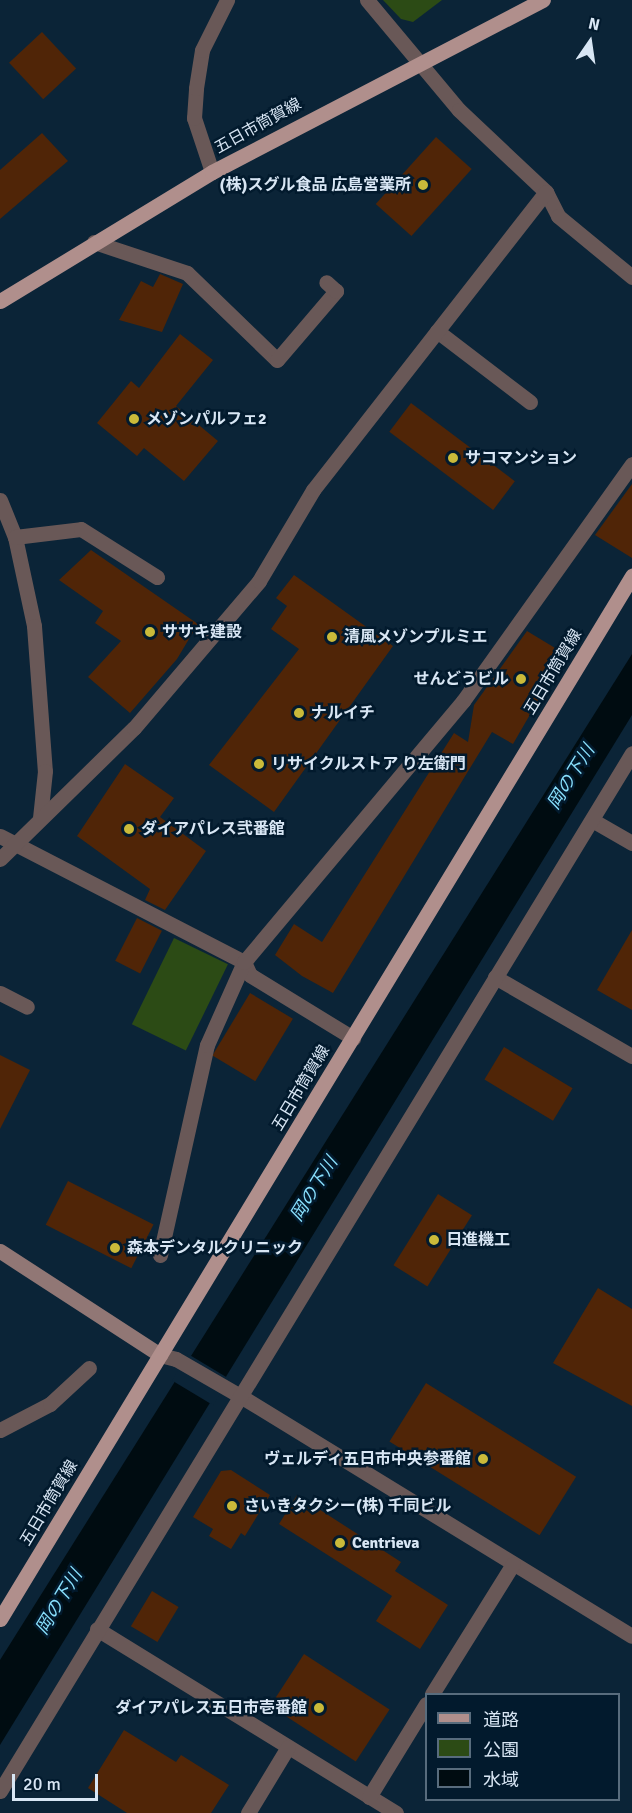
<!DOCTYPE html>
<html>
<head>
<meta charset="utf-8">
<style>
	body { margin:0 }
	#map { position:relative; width:632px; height:1813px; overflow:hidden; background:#0b2437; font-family:Signika,"Noto Sans JP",sans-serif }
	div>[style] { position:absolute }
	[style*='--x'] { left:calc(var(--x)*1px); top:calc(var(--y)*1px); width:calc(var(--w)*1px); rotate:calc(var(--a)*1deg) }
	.green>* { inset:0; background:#2c4b15; transform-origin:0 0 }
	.water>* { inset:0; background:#000c11 }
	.pier>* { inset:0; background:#0b2437; transform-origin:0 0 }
	.building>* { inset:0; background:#502507; transform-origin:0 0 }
	.street>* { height:15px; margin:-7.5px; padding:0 7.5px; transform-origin:7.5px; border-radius:7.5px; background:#695857 }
	.secondary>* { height:15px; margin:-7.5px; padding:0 7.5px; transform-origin:7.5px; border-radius:7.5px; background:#917775 }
	.primary>* { height:15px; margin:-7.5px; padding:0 7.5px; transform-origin:7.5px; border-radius:7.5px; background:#b08f8c }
	.dots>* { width:16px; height:16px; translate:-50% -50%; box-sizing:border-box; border:3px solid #021a2d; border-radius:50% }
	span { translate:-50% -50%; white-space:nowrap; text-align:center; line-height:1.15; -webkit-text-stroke:5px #021a2d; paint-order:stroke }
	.street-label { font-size:16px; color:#d8e6f4 }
	.poi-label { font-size:16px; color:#d8e6f4; font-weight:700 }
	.right { translate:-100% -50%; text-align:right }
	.left { translate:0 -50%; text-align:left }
	.water-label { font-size:18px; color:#88dffc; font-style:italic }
	.legend { position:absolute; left:425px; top:1693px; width:195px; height:108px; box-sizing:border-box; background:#021a2d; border:2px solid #586c7d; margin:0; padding:8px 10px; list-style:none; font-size:18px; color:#d8e6f4 }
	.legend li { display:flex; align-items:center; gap:12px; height:30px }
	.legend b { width:30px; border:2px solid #586c7d }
	.north { position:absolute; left:560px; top:12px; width:60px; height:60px; -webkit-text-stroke:4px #021a2d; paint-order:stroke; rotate:13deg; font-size:16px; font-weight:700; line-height:24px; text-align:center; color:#d8e6f4 }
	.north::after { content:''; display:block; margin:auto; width:21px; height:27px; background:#d8e6f4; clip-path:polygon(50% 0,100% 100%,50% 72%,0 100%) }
	.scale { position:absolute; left:12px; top:1774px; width:86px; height:27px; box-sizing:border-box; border:3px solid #d8e6f4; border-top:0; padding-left:8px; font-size:18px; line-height:21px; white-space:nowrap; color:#d8e6f4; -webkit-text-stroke:4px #021a2d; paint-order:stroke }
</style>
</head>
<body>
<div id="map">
	<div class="green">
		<i style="clip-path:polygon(383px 0,442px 0,413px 22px,401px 19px)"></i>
		<i style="left:174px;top:938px;width:60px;height:96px;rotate:26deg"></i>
	</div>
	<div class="water">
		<i style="clip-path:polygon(632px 654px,632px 715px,0 1745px,0 1660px)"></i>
	</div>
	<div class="pier">
		<i style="left:188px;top:1354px;width:48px;height:31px;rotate:31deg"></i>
	</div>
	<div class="building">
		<i style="left:42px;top:32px;width:50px;height:45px;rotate:47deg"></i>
		<i style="clip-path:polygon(42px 133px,68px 161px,0 219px,0 170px)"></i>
		<i style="left:436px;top:137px;width:48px;height:90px;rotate:42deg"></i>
		<i style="clip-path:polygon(160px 274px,183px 284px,162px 332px,119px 320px,141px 281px,153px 287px)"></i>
		<i style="clip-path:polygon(180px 334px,213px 360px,176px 406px,218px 441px,184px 481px,144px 448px,137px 456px,97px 423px,131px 381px,139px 388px)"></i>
		<i style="left:411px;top:403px;width:130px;height:36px;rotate:37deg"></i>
		<i style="clip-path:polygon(632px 484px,632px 558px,595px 535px)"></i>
		<i style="clip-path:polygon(91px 550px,198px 624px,177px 659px,130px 713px,88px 677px,121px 641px,95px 623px,103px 611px,59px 580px)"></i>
		<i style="clip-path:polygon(294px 575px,393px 646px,274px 812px,209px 765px,299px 649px,271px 629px,287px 606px,276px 598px)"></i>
		<i style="clip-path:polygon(527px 631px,565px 654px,513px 744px,492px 732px,333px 993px,302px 976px,275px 955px,294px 924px,322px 942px,454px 733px,468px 742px,474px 705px)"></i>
		<i style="clip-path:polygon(125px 764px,174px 798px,160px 817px,206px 851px,165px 910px,145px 900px,150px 889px,77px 836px)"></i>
		<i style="left:137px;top:918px;width:28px;height:48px;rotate:27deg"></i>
		<i style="clip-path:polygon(632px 930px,632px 1010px,597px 990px)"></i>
		<i style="left:250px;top:993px;width:50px;height:73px;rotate:31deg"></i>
		<i style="left:504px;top:1047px;width:80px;height:38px;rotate:31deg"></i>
		<i style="clip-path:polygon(0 1055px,30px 1070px,0 1129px)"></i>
		<i style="left:68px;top:1181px;width:96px;height:49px;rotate:27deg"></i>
		<i style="left:438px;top:1194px;width:40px;height:84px;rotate:32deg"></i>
		<i style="clip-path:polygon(598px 1288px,632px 1309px,632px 1406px,553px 1363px)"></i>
		<i style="left:426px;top:1383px;width:177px;height:69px;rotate:32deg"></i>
		<i style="clip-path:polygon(231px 1470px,270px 1495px,245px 1536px,241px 1533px,231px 1549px,209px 1536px,213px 1529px,193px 1517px,221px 1471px)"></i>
		<i style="clip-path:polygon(297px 1495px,401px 1562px,395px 1571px,448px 1605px,420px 1649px,376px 1621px,392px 1596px,279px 1524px)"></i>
		<i style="left:152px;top:1591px;width:31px;height:41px;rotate:31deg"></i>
		<i style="left:304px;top:1654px;width:102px;height:62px;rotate:33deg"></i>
		<i style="clip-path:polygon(124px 1730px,176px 1762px,181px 1755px,229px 1785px,211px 1813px,127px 1813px,88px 1788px)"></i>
	</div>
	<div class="street">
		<i style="--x:367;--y:0;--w:143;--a:50.1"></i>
		<i style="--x:459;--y:110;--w:120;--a:43.3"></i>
		<i style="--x:546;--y:192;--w:27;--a:63"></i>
		<i style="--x:558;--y:216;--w:96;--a:39.5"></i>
		<i style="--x:212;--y:172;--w:57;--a:-108.4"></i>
		<i style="--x:194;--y:118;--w:30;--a:-86"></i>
		<i style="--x:196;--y:88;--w:38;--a:-81"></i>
		<i style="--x:202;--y:50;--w:56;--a:-63.4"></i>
		<i style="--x:94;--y:242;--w:98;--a:18.4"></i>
		<i style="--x:187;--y:273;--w:125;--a:44"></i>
		<i style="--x:277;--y:360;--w:91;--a:-49.5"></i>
		<i style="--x:336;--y:291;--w:13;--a:-138"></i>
		<i style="--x:437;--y:331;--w:117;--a:37.4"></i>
		<i style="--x:0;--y:500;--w:40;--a:68"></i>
		<i style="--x:15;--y:537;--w:91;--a:77.9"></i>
		<i style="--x:34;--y:626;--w:145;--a:85.7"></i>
		<i style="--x:45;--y:771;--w:47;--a:96.1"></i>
		<i style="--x:15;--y:537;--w:66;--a:-6.9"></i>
		<i style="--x:81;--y:529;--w:90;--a:32.3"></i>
		<i style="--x:592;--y:820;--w:46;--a:29.9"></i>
		<i style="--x:0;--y:836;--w:275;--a:27.3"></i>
		<i style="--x:244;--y:962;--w:14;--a:65"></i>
		<i style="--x:250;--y:975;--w:121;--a:31.5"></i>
		<i style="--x:0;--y:859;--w:187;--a:-44.4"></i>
		<i style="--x:134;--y:728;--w:193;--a:-49.6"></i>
		<i style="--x:259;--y:581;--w:106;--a:-59.3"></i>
		<i style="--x:313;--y:490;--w:378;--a:-52"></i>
		<i style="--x:495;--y:977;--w:158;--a:30"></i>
		<i style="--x:0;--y:993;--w:30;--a:27"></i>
		<i style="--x:160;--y:1255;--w:215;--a:-77.4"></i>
		<i style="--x:207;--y:1045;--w:91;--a:-66"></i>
		<i style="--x:244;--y:962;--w:341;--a:-50"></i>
		<i style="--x:463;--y:701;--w:291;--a:-54.5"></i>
		<i style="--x:160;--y:1355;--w:16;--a:14"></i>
		<i style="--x:176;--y:1359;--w:76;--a:29.9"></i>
		<i style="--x:242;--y:1397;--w:457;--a:31.5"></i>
		<i style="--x:0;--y:1430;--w:56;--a:-27.5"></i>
		<i style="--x:50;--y:1404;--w:53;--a:-42.7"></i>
		<i style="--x:97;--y:1629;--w:351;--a:31.6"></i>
		<i style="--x:432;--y:1694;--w:153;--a:-58.1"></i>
		<i style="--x:0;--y:1791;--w:1215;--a:-58.66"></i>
		<i style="--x:369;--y:1797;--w:109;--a:-58.5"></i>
		<i style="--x:248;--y:1813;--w:77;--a:-58.8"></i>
	</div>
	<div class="secondary">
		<i style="--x:0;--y:1251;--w:191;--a:33"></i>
	</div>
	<div class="primary">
		<i style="--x:0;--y:301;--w:248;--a:-31.3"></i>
		<i style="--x:212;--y:172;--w:373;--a:-27.5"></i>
		<i style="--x:0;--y:1619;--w:1220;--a:-58.79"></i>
	</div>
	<div class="dots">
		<i style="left:423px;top:185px;background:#caba3a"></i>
		<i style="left:134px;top:419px;background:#caba3a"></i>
		<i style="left:453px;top:458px;background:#caba3a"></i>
		<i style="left:150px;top:632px;background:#caba3a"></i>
		<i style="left:332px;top:637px;background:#caba3a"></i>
		<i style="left:521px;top:679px;background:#caba3a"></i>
		<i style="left:299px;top:713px;background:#caba3a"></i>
		<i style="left:259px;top:764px;background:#caba3a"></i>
		<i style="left:129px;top:829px;background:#caba3a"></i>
		<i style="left:434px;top:1240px;background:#caba3a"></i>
		<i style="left:115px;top:1248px;background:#caba3a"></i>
		<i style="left:483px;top:1459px;background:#caba3a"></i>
		<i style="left:232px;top:1506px;background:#caba3a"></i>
		<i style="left:340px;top:1543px;background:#caba3a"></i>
		<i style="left:319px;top:1708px;background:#caba3a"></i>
	</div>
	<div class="street-label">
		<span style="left:258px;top:126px;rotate:-29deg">五日市筒賀線</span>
		<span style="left:553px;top:672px;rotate:-59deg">五日市筒賀線</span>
		<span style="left:301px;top:1088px;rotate:-59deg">五日市筒賀線</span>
		<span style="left:49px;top:1503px;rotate:-59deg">五日市筒賀線</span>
	</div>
	<div class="poi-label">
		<span class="right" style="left:411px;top:185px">(株)スグル食品 広島営業所</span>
		<span class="left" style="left:146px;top:419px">メゾンパルフェ2</span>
		<span class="left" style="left:465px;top:458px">サコマンション</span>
		<span class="left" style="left:162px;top:632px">ササキ建設</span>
		<span class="left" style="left:344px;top:637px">清風メゾンプルミエ</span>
		<span class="right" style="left:509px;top:679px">せんどうビル</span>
		<span class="left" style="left:311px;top:713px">ナルイチ</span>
		<span class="left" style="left:271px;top:764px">リサイクルストア り左衛門</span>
		<span class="left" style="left:141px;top:829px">ダイアパレス弐番館</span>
		<span class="left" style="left:446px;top:1240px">日進機工</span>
		<span class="left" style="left:127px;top:1248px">森本デンタルクリニック</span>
		<span class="right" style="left:471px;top:1459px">ヴェルディ五日市中央参番館</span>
		<span class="left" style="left:244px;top:1506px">さいきタクシー(株) 千同ビル</span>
		<span class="left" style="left:352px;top:1543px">Centrieva</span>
		<span class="right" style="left:307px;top:1708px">ダイアパレス五日市壱番館</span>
	</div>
	<div class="water-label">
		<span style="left:571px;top:777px;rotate:-58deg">岡の下川</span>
		<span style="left:314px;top:1189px;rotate:-58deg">岡の下川</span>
		<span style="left:59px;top:1602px;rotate:-59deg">岡の下川</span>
	</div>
	<ul class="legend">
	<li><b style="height:8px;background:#b08f8c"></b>道路</li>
	<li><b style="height:16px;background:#2c4b15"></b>公園</li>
	<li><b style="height:16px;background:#000c11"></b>水域</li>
	</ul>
	<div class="north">N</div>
	<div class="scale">20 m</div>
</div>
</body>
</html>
